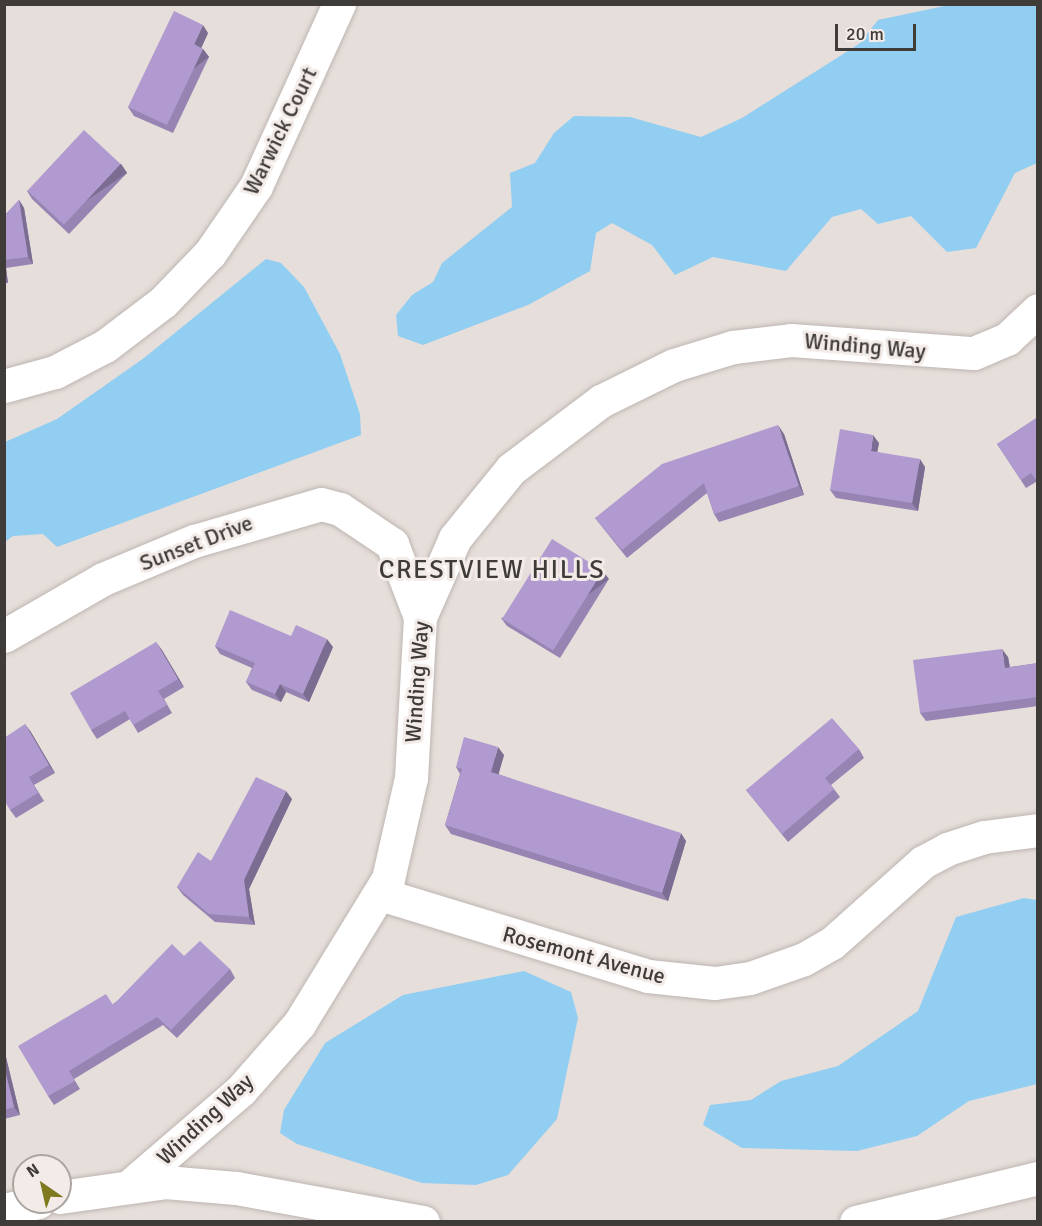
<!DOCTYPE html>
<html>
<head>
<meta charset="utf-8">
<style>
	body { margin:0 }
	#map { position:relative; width:1042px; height:1226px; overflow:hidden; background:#e6deda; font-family:Signika,sans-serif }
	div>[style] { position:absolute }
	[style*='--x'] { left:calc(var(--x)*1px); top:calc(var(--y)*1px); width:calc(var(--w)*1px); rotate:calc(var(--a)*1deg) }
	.water>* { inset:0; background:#92cef1 }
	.roads { filter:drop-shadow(0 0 2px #bdb5b1) drop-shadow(0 0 2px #bdb5b1) }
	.minor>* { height:33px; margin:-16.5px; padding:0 16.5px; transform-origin:16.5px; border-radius:16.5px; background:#fff }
	.wall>* { inset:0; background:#9784b2 }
	.shaded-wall>* { inset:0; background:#7b6c91; transform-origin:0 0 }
	.building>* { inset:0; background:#b09acf; transform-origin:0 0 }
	span { translate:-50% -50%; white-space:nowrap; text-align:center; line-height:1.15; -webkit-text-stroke:6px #f3ebe7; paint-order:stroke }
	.street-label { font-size:22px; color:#3e3b39 }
	.quarter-label { font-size:26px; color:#3e3b39; letter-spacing:1.5px }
	.frame { position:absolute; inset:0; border:6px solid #3e3b39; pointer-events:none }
	.north { position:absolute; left:12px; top:1154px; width:60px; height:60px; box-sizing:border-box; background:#f3ebe7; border:2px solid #aba5a1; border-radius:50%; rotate:326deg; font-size:16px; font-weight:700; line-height:24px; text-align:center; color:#3e3b39 }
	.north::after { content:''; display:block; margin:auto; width:21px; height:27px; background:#7f7a20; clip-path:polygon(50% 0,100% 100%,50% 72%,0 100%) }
	.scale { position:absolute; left:835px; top:24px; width:81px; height:27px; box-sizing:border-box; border:3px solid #3e3b39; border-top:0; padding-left:8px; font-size:18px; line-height:21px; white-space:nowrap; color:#3e3b39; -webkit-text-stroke:4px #f3ebe7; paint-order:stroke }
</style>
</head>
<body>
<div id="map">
	<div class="water">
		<i style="clip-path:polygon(949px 5px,1037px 5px,1037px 163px,1015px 173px,976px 248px,947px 252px,911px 216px,878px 224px,861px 209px,832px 217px,786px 271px,713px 257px,675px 275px,652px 245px,612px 223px,596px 233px,590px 271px,528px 305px,423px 345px,398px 336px,396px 315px,412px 295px,433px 282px,442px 263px,512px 207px,510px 173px,535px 163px,554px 133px,574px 116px,630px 117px,701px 137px,742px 118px,859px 44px,878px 20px)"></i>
		<i style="clip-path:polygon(266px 259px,281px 263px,304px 287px,340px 354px,360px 414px,361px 435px,57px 547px,43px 534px,13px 536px,5px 542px,5px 442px,57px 419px,144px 358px)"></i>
		<i style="clip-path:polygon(1024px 898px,1037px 900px,1037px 1084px,969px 1101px,917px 1136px,857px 1151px,742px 1148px,703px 1125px,710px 1105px,751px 1100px,781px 1081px,838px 1066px,918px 1011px,956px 917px)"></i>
		<i style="clip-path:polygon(524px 971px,571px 992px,578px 1018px,557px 1119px,508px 1175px,476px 1185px,422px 1183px,297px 1144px,280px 1133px,284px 1110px,325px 1043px,403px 995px)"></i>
	</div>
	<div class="roads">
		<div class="minor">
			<i style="--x:4;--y:386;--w:53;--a:-15.4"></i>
			<i style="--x:55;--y:372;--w:56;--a:-27.5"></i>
			<i style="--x:105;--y:346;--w:73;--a:-37.2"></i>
			<i style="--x:163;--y:302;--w:68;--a:-46.2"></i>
			<i style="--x:210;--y:253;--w:81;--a:-55.5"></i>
			<i style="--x:256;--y:186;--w:200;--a:-65.5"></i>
			<i style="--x:4;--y:636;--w:114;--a:-29.9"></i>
			<i style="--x:103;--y:579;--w:99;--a:-22.7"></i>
			<i style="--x:194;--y:541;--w:132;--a:-16.2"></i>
			<i style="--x:321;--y:504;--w:20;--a:15"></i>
			<i style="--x:340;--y:509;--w:63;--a:33.9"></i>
			<i style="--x:392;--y:544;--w:78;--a:69"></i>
			<i style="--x:380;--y:894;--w:280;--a:17"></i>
			<i style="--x:648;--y:976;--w:67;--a:6"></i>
			<i style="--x:715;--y:983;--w:35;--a:-8"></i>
			<i style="--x:750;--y:978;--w:57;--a:-19.4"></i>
			<i style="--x:804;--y:959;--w:32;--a:-30"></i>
			<i style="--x:832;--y:943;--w:122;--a:-41.7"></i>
			<i style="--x:923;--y:862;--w:27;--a:-28"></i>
			<i style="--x:947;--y:849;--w:39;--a:-18"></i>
			<i style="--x:984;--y:837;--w:54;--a:-7.4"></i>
			<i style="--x:133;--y:1183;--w:143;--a:-40.7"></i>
			<i style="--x:241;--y:1090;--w:88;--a:-48.7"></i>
			<i style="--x:299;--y:1024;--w:170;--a:-58.5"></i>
			<i style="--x:388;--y:879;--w:104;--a:-77.2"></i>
			<i style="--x:411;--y:778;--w:161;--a:-86.8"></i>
			<i style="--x:420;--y:617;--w:86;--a:-66.1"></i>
			<i style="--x:455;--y:538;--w:89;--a:-50.9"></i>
			<i style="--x:511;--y:469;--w:113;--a:-37.1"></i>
			<i style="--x:601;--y:401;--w:81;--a:-26.3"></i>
			<i style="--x:674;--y:365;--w:62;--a:-17"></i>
			<i style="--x:733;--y:347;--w:58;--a:-6.9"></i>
			<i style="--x:791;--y:340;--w:183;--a:4.1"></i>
			<i style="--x:974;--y:353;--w:36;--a:-23"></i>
			<i style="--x:1007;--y:339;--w:42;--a:-43.1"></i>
			<i style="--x:60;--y:1197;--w:106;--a:-8.1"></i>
			<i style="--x:165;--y:1182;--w:71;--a:4.8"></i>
			<i style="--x:236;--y:1188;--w:190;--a:10.3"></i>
			<i style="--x:4;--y:1210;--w:35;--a:-13"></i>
			<i style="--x:856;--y:1222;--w:187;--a:-13.6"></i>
		</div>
	</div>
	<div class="wall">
		<i style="clip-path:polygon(208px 33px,201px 48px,203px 49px,209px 57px,173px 133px,134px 116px,128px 107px)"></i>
		<i style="clip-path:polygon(121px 164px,127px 173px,69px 234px,32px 199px,27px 191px)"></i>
		<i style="clip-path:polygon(19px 200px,24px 208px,33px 264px,6px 268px,8px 283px,4px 283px,4px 216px)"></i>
		<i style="clip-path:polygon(1038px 417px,1036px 482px,1026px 488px,997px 444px)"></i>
		<i style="clip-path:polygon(784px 434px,804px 495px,719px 522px,714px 514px,707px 493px,627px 558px,595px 518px)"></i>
		<i style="clip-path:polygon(879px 443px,877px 452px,925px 467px,918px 511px,836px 498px,830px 490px)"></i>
		<i style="clip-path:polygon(609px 579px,560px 658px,507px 626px,501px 618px)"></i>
		<i style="clip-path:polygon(291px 636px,333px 647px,309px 702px,286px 692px,281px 702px,252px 690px,246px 682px,252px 668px,220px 654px,215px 646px)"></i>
		<i style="clip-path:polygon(156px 642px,184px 687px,164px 699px,172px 713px,138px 733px,130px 719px,97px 739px,91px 730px)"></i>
		<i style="clip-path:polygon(1008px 657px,1010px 667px,1038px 663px,1038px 706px,926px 721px,920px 713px)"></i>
		<i style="clip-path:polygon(25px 724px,55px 773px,34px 785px,44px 801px,16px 818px,10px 810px)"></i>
		<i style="clip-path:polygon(859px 749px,864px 758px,831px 785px,840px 797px,788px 842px,746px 790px)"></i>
		<i style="clip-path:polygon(504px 755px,498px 774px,686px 841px,668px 901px,451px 834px,445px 825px,460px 774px,456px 767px)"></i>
		<i style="clip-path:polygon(292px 799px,249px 889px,255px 925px,215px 922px,183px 895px,177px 887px)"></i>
		<i style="clip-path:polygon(184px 956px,230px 969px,235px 978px,177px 1038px,163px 1025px,74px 1079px,80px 1089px,54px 1105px,48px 1096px,113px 1004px)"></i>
		<i style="clip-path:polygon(4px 1049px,20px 1115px,4px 1119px)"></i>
	</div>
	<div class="shaded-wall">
		<i style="clip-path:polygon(203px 25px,208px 33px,199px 53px,194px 44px)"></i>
		<i style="left:203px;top:49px;width:10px;height:84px;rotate:53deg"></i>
		<i style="left:121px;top:164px;width:11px;height:83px;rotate:56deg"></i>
		<i style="clip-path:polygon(19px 200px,24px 208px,33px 264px,28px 257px)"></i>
		<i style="clip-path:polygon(4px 267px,6px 268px,8px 283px,4px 278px)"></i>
		<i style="clip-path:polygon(778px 425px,784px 434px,804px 495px,799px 486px)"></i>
		<i style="clip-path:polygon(873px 435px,879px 443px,876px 459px,871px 451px)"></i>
		<i style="clip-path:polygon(920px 459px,925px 467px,918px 511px,912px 503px)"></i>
		<i style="left:603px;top:571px;width:10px;height:93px;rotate:53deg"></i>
		<i style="clip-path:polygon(327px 639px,333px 647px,309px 702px,303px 694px)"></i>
		<i style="clip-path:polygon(156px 642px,162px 650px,184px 687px,178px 679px)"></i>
		<i style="clip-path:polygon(1002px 649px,1008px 657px,1011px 676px,1005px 668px)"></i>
		<i style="clip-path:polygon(280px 684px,286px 692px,281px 702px,275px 694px)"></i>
		<i style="clip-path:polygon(25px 724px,31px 732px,55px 773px,49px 765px)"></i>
		<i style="clip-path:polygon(498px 747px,504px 755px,497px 780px,491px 772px)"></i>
		<i style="clip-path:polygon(286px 791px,292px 799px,249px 889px,255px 925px,249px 917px,244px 880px)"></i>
		<i style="clip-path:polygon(681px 833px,686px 841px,668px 901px,662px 893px)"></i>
		<i style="clip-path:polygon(4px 1049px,20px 1115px,14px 1107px,4px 1066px)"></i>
	</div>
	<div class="building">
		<i style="clip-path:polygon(174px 11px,203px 25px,194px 44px,203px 49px,167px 125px,128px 107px)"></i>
		<i style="left:84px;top:130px;width:50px;height:83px;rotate:43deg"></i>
		<i style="clip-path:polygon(19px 200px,28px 257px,4px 260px,4px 216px)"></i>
		<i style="clip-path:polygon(1038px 417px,1038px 483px,1031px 473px,1021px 480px,997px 444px)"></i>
		<i style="clip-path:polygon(778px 425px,799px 486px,714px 514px,704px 483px,622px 550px,595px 518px,662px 464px)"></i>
		<i style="clip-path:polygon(840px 429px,873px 435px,871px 451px,920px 459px,912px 503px,830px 490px)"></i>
		<i style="left:552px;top:539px;width:60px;height:94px;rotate:32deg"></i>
		<i style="clip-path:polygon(230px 610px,291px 636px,296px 625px,327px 639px,303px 694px,280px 684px,275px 694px,246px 682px,255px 663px,215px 646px)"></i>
		<i style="clip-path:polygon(156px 642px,178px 679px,158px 691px,167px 705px,133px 725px,125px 711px,91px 730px,70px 693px)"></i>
		<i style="clip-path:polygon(1002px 649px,1005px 668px,1038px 663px,1038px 697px,920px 713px,913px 660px)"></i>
		<i style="clip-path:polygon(832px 718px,859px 749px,825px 778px,834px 789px,782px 834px,746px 790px)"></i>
		<i style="clip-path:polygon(25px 724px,49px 765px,29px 777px,38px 793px,10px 810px,4px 800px,4px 738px)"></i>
		<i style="clip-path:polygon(464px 737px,498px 747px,491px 772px,681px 833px,662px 893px,445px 825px,462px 769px,456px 767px)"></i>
		<i style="clip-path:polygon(256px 777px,286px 791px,244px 880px,249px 917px,209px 914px,177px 887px,198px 852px,211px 861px)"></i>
		<i style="clip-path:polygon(200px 941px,230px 969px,171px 1030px,157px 1017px,69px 1071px,75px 1081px,48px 1096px,18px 1046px,106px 994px,113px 1005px,172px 944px,184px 956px)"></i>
		<i style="clip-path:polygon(4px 1066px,14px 1107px,4px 1110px)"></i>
	</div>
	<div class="street-label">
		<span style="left:280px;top:131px;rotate:-64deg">Warwick Court</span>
		<span style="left:865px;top:346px;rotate:5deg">Winding Way</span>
		<span style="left:196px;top:543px;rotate:-21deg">Sunset Drive</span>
		<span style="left:417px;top:682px;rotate:-86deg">Winding Way</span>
		<span style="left:584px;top:955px;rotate:15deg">Rosemont Avenue</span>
		<span style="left:205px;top:1119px;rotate:-43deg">Winding Way</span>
	</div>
	<div class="quarter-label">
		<span style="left:492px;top:571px">CRESTVIEW HILLS</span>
	</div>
	<div class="frame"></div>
	<div class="north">N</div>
	<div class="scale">20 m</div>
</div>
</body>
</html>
